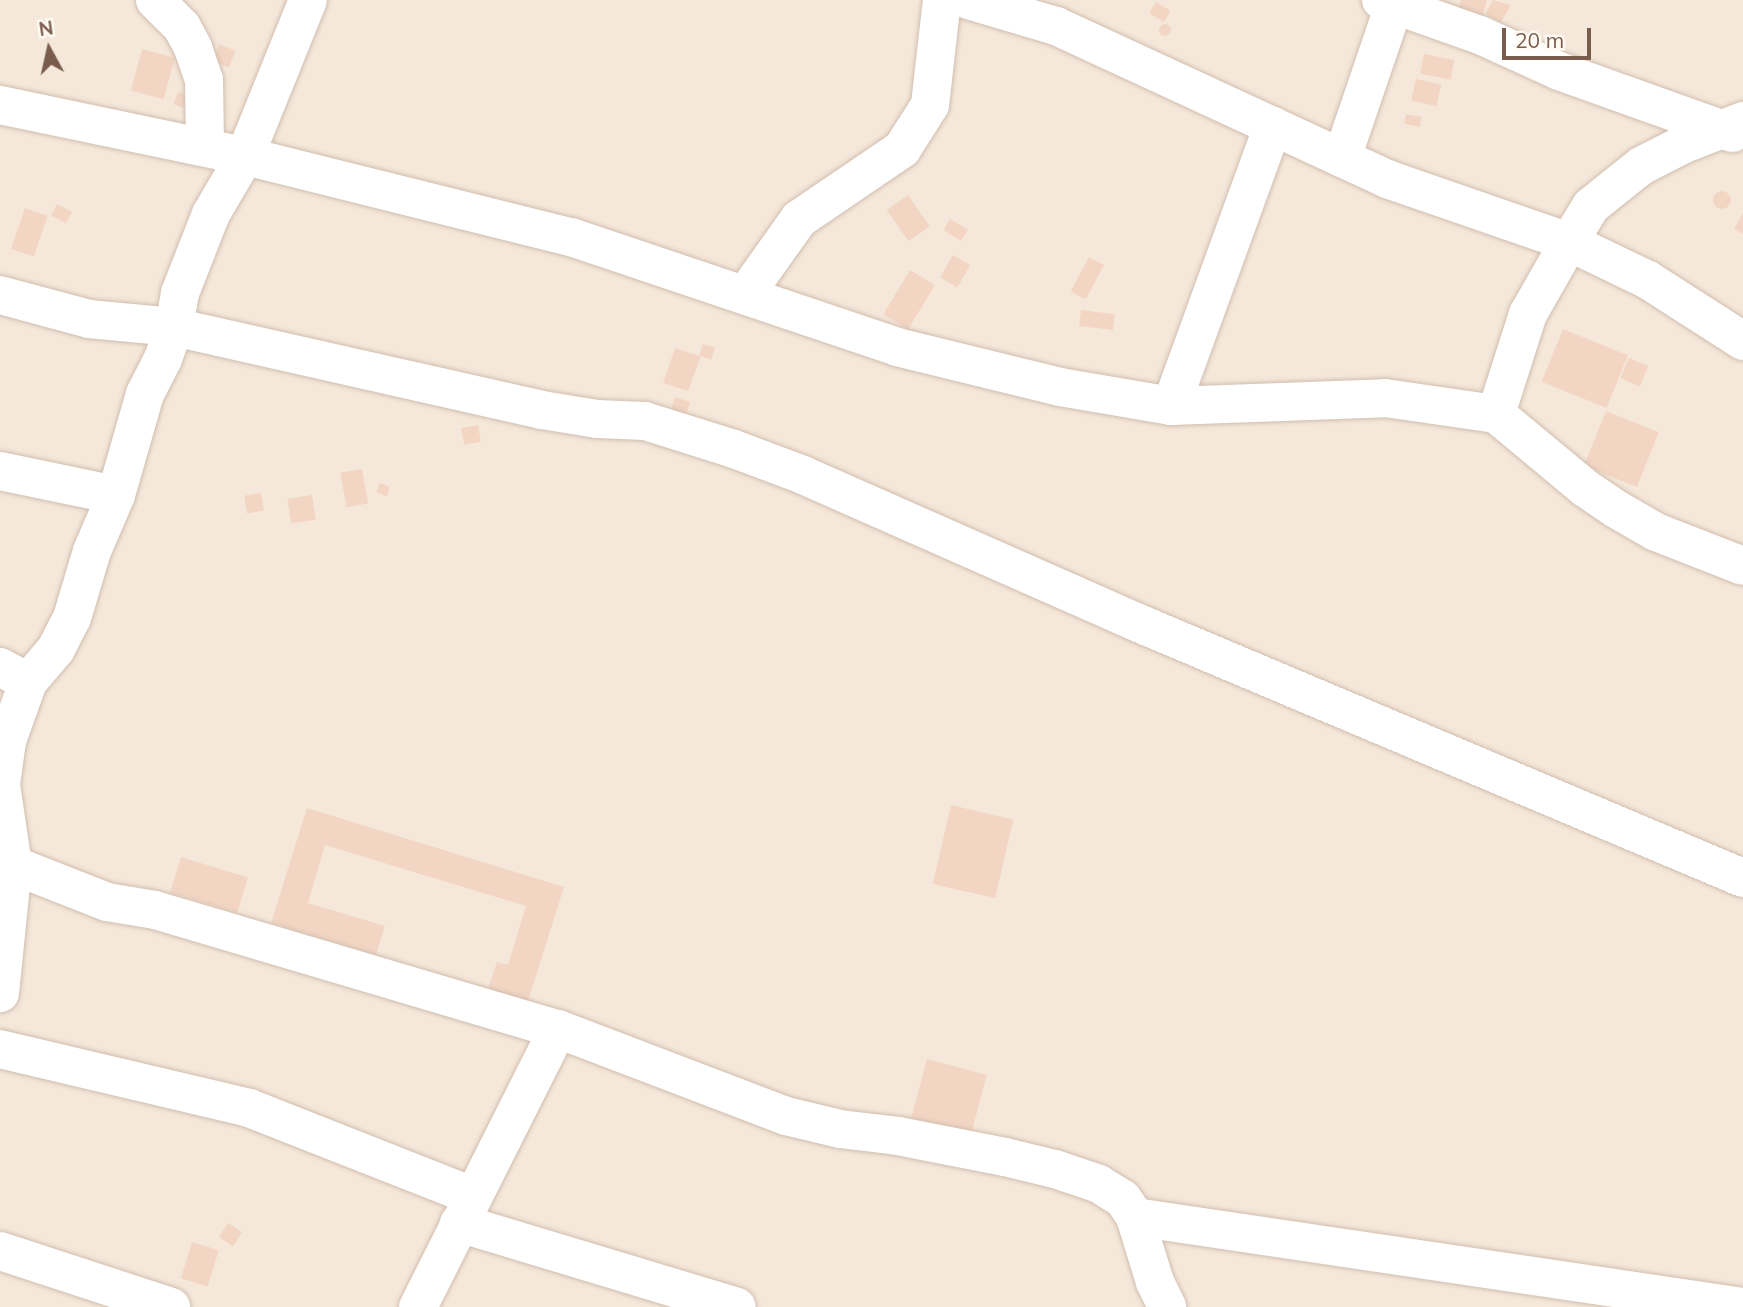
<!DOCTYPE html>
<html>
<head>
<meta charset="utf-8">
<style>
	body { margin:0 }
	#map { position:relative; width:1743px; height:1307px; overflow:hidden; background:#fdf6ec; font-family:Mulish,sans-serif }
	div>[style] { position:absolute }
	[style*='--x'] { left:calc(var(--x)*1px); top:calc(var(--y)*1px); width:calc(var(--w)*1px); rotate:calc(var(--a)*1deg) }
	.residential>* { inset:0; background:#f5e8da; transform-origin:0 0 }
	.building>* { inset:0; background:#f3d5c3; transform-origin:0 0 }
	.round { border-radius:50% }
	.roads { filter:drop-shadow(0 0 2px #d1beb0) drop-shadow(0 0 2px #d1beb0) }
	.minor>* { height:38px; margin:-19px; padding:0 19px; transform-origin:19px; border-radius:19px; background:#fff }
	span { translate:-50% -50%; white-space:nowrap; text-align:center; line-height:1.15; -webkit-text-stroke:5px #fffaf3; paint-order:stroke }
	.north { position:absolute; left:14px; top:14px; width:70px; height:70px; -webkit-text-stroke:5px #fffaf3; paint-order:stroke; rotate:352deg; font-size:19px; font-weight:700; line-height:28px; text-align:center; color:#7a5c4d }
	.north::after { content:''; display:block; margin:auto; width:24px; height:32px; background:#7a5c4d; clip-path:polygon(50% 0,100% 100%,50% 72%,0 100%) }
	.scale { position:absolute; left:1502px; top:28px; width:89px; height:32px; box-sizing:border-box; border:4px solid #7a5c4d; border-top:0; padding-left:9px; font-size:21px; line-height:24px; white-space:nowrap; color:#7a5c4d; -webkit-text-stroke:5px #fffaf3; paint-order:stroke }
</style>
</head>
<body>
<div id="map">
	<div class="residential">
		<i style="left:0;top:0;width:1743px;height:1307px"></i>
	</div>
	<div class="building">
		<i style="clip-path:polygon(1461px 0,1487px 0,1482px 17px,1458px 9px)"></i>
		<i style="clip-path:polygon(1493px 0,1511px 5px,1501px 22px,1485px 14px)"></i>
		<i style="left:1156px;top:2px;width:17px;height:13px;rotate:31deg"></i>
		<i class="round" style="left:1159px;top:24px;width:12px;height:12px"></i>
		<i style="left:219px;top:44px;width:18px;height:18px;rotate:22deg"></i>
		<i style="left:142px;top:49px;width:34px;height:43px;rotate:15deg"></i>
		<i style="left:1424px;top:54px;width:31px;height:20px;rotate:11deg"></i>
		<i style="left:1416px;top:79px;width:26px;height:22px;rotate:13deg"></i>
		<i style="left:178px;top:92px;width:12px;height:13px;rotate:20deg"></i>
		<i style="left:1406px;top:114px;width:16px;height:10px;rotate:11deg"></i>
		<i class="round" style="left:1713px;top:191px;width:18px;height:18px"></i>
		<i style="left:908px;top:195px;width:38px;height:26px;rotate:55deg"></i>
		<i style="left:57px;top:204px;width:17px;height:13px;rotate:28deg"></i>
		<i style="left:25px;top:208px;width:24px;height:43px;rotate:19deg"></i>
		<i style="clip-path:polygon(1743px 213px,1743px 234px,1734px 229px)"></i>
		<i style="left:950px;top:219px;width:21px;height:13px;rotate:31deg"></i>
		<i style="left:953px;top:255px;width:20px;height:26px;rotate:30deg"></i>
		<i style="left:1089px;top:257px;width:17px;height:39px;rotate:28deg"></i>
		<i style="left:910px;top:270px;width:29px;height:52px;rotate:31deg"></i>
		<i style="left:1081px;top:310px;width:34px;height:16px;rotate:7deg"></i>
		<i style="left:1563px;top:329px;width:70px;height:57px;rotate:22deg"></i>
		<i style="clip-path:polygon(703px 344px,715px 348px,711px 360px,701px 356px,688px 391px,663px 383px,675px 348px,699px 356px)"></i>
		<i style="left:1629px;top:358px;width:21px;height:22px;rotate:23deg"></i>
		<i style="left:675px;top:397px;width:16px;height:13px;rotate:18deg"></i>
		<i style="left:1606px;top:411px;width:57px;height:59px;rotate:22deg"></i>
		<i style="left:478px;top:425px;width:17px;height:17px;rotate:80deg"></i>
		<i style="left:362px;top:469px;width:35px;height:22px;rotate:80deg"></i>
		<i style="left:380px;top:483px;width:11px;height:10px;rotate:22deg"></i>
		<i style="left:261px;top:493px;width:18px;height:17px;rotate:81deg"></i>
		<i style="left:312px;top:495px;width:25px;height:25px;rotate:81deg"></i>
		<i style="left:951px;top:805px;width:64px;height:81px;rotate:13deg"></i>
		<i style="clip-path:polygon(307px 808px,564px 887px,528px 1001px,488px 989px,497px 962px,508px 965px,526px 906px,325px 845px,308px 903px,385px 926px,376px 955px,271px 923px)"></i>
		<i style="left:181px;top:857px;width:70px;height:37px;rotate:17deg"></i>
		<i style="left:927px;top:1059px;width:62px;height:62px;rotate:15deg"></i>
		<i style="left:228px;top:1223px;width:17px;height:17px;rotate:33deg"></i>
		<i style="left:192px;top:1242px;width:28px;height:38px;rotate:17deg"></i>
	</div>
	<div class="roads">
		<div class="minor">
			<i style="--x:155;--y:0;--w:38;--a:45"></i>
			<i style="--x:182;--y:27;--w:24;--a:62"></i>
			<i style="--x:193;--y:48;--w:34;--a:71"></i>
			<i style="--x:204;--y:80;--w:67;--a:89.1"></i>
			<i style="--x:968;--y:0;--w:92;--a:16.5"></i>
			<i style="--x:1056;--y:26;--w:365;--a:24.8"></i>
			<i style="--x:1387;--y:179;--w:193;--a:19.1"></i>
			<i style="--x:1569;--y:242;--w:42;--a:-58.6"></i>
			<i style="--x:1591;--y:206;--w:64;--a:-38.7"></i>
			<i style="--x:1641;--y:166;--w:48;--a:-27.1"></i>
			<i style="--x:1684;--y:144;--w:63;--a:-21.3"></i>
			<i style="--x:1381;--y:0;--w:105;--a:19.5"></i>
			<i style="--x:1480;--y:35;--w:87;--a:24.5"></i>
			<i style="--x:1559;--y:71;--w:184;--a:19.7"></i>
			<i style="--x:0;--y:105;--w:250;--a:11.8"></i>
			<i style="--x:245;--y:156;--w:336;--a:14"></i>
			<i style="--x:571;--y:237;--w:344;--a:18.6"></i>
			<i style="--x:897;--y:347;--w:168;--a:13.8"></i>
			<i style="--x:1060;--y:387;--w:113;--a:9.7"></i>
			<i style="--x:1171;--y:406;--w:214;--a:-2.1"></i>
			<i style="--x:1385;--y:398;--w:112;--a:8.2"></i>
			<i style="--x:1496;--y:414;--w:116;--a:39.7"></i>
			<i style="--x:1585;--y:488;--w:37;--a:34"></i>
			<i style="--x:1616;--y:509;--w:46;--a:29.9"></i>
			<i style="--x:1656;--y:532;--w:93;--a:21.3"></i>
			<i style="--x:1342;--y:158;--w:162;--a:-71.2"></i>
			<i style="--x:0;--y:295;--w:92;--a:15.1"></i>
			<i style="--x:89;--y:319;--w:85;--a:5.4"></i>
			<i style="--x:174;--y:327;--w:377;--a:12.7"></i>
			<i style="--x:542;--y:410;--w:56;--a:9.3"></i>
			<i style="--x:597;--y:419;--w:48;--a:2.4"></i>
			<i style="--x:645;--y:421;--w:93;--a:17.5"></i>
			<i style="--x:734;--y:449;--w:74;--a:20.6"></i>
			<i style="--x:803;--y:475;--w:364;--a:23.8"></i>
			<i style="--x:1136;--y:622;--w:659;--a:22.87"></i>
			<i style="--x:745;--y:295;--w:93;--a:-54.6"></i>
			<i style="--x:799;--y:219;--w:125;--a:-34.2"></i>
			<i style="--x:902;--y:149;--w:52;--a:-57.5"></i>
			<i style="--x:930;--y:105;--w:106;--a:-83.5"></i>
			<i style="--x:1171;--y:406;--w:298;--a:-70"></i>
			<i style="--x:1496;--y:414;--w:105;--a:-72.3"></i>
			<i style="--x:1528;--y:314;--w:83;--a:-60.3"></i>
			<i style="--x:1569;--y:242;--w:88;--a:25.7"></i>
			<i style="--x:1648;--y:280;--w:113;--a:32.7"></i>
			<i style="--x:0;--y:471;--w:118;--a:11.7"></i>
			<i style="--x:0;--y:667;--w:32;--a:28"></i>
			<i style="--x:28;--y:682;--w:63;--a:109.6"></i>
			<i style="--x:7;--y:741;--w:44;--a:97.8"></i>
			<i style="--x:1;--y:785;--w:81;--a:81.5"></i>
			<i style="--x:13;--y:865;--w:101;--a:21.5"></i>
			<i style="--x:107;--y:902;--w:49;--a:9.5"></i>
			<i style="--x:155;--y:910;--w:420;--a:16.5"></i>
			<i style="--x:558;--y:1029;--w:244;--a:20.9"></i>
			<i style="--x:786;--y:1116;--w:56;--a:13.5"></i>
			<i style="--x:840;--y:1129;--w:58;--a:6.9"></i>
			<i style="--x:898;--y:1136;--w:109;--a:11.1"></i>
			<i style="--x:1005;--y:1157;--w:51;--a:13.5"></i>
			<i style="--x:1055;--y:1169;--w:46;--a:18.8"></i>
			<i style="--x:1099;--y:1184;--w:28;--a:32"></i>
			<i style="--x:1123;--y:1199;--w:22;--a:56"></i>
			<i style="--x:1135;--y:1217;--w:68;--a:72.9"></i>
			<i style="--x:1155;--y:1282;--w:28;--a:64"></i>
			<i style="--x:28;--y:682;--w:43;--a:-49.7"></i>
			<i style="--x:56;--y:649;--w:35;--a:-63"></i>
			<i style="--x:72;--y:618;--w:70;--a:-73.4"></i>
			<i style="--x:92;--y:551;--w:61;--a:-66.8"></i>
			<i style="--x:116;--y:495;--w:105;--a:-74"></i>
			<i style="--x:145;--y:394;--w:39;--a:-63"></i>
			<i style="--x:163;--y:359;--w:34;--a:-71"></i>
			<i style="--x:174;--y:327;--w:35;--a:-80"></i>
			<i style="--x:180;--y:293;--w:85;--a:-68.6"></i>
			<i style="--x:211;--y:214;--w:67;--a:-59.6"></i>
			<i style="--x:245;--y:156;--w:168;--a:-68"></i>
			<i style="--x:0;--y:861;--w:14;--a:17"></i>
			<i style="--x:13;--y:865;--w:129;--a:95.8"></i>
			<i style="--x:0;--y:1049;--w:256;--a:13.3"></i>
			<i style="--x:249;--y:1108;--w:240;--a:21.5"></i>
			<i style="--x:1135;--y:1217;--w:615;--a:8.42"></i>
			<i style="--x:459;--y:1223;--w:290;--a:16.8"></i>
			<i style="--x:0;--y:1251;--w:180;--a:18.1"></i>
			<i style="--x:418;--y:1307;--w:311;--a:-63.3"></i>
		</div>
	</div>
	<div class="north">N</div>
	<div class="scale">20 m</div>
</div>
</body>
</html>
